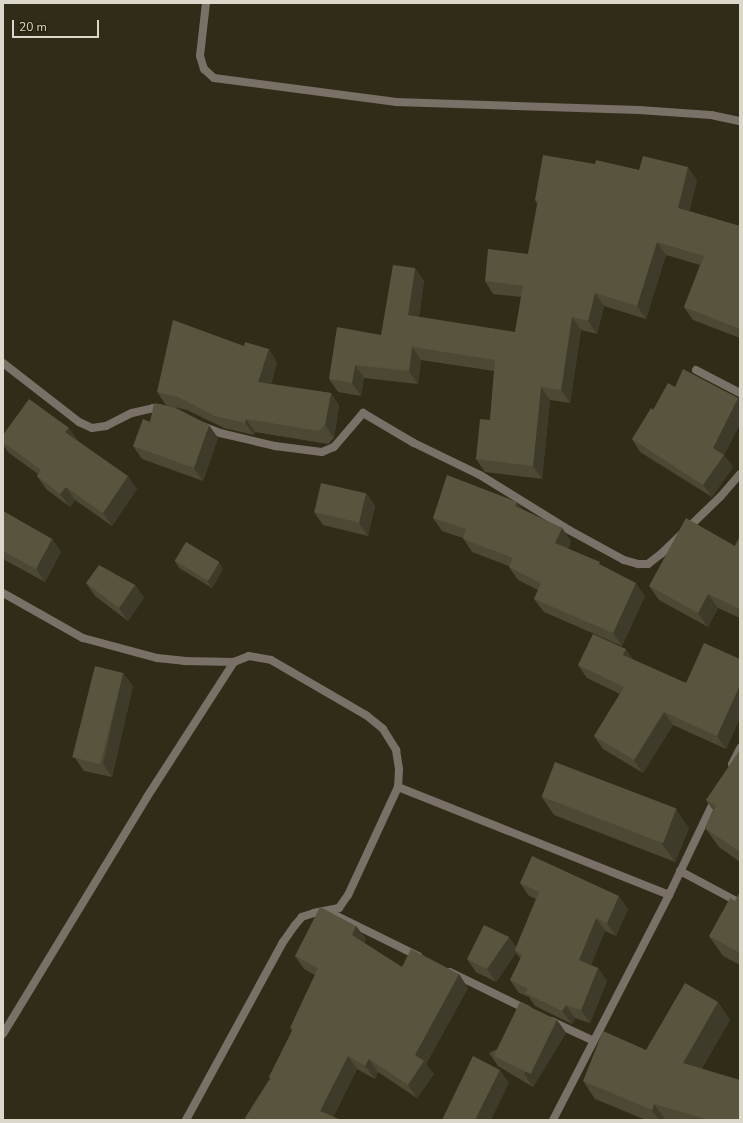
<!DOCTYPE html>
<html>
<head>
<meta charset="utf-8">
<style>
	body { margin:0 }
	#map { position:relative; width:743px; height:1123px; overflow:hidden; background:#302c17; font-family:"Nunito Sans",sans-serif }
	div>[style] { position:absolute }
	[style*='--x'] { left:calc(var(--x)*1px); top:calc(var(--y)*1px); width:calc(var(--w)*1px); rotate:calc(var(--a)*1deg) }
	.lane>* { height:8px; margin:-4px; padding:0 4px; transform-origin:4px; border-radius:4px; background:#797068 }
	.street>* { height:8px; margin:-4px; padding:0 4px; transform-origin:4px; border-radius:4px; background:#797068 }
	.wall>* { inset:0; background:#4c4834 }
	.shaded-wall>* { inset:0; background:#3e3b2b }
	.building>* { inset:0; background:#58543d; transform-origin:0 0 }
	span { translate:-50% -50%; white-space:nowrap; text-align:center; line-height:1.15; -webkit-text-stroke:3px #26220d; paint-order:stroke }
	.frame { position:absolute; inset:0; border:4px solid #dbd8cb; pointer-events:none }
	.scale { position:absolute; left:12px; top:20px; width:87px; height:18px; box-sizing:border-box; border:2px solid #dbd8cb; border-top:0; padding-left:5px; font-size:12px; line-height:14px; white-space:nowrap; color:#dbd8cb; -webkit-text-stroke:3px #26220d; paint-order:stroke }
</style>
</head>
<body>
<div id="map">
	<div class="lane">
		<i style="--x:206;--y:3;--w:53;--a:96.5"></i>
		<i style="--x:200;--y:56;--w:14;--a:73"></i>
		<i style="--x:204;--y:69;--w:13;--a:42"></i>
		<i style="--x:214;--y:78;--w:184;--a:7.5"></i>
		<i style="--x:396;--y:102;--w:243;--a:1.9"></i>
		<i style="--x:639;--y:110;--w:72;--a:4"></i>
		<i style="--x:711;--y:115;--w:30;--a:12"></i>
	</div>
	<div class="street">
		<i style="--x:3;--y:363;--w:96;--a:37.8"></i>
		<i style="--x:79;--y:422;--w:14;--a:25"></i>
		<i style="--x:92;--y:428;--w:14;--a:-8"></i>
		<i style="--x:106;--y:426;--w:29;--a:-27"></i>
		<i style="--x:132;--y:413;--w:22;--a:-13"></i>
		<i style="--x:153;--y:408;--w:9;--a:6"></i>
		<i style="--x:696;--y:370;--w:50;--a:27.6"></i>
		<i style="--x:202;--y:426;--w:19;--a:21"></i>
		<i style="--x:220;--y:433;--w:57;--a:13.3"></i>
		<i style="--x:275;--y:446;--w:47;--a:7.3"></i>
		<i style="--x:322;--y:452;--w:13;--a:-23"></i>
		<i style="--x:334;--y:447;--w:45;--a:-49.5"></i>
		<i style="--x:363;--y:413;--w:59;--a:30.5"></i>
		<i style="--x:414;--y:443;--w:73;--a:25.9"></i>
		<i style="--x:480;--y:475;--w:105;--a:31.7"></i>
		<i style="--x:569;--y:530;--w:63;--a:28.6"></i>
		<i style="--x:624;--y:560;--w:15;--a:16"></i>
		<i style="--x:638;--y:564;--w:10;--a:0"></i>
		<i style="--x:648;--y:564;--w:16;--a:-38"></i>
		<i style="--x:661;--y:554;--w:83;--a:-44"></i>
		<i style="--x:721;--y:496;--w:29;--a:-49"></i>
		<i style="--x:3;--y:593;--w:92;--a:29.4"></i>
		<i style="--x:83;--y:638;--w:77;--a:15.1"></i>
		<i style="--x:157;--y:658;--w:27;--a:6"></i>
		<i style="--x:184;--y:661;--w:50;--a:1.1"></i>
		<i style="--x:234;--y:662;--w:16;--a:-22"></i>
		<i style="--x:249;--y:656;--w:22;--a:10"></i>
		<i style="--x:271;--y:660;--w:110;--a:30.1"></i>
		<i style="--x:366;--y:715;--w:22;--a:39"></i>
		<i style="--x:383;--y:729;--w:25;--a:58"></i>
		<i style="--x:396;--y:750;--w:19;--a:81"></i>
		<i style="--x:399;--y:769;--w:18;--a:93"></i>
		<i style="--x:398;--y:787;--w:119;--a:114.8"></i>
		<i style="--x:348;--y:895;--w:16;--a:125"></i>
		<i style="--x:339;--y:908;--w:25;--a:169"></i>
		<i style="--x:314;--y:913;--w:13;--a:162"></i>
		<i style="--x:302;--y:917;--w:11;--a:131"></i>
		<i style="--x:295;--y:925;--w:21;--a:125"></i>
		<i style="--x:283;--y:942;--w:203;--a:118.6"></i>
		<i style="--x:732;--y:764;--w:18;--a:-63"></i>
		<i style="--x:398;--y:787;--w:292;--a:21.7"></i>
		<i style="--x:680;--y:871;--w:68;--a:28.1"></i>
		<i style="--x:335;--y:915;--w:93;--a:26.3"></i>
		<i style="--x:450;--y:972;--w:87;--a:26"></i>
		<i style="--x:551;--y:1021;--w:47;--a:24.9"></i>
		<i style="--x:3;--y:1034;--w:277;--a:-58.7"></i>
		<i style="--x:147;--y:797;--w:161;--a:-57.2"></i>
		<i style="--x:553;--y:1120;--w:253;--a:-62.7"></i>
		<i style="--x:669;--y:895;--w:109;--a:-64.4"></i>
	</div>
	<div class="wall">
		<i style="clip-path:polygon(595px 164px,639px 170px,697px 180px,689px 211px,740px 226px,740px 338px,693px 320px,684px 307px,700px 265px,666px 255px,646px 319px,604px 306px,597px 334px,581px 330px,570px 403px,550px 400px,542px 479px,485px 472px,476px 459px,490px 420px,494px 371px,421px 360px,418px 384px,364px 378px,361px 396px,338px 392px,329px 379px,381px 335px,415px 268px,424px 281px,419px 317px,515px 332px,521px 297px,493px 294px,485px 281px,528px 254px,537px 204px,535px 200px)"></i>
		<i style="clip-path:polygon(277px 362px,271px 384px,331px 393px,339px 406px,334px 438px,328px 444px,255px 432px,254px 435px,224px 428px,187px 410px,166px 405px,157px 392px)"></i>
		<i style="clip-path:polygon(675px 387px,738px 398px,740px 401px,740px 424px,724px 455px,733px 467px,712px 497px,640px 452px,632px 439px,653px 410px)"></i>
		<i style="clip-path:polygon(150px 422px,218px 438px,203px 481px,142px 459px,133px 446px)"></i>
		<i style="clip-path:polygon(3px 435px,78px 441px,137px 489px,112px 526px,75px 500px,70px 507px,46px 489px,37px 476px,38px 474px,9px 453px,3px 445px)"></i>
		<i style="clip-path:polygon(366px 493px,375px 506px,368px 536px,323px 525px,314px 512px)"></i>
		<i style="clip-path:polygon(517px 502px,522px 509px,562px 528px,571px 541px,568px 549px,602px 566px,645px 596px,622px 646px,544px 612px,534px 599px,538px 590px,518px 580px,509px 567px,509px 566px,472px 552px,463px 538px,442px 531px,433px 518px)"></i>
		<i style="clip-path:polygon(3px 511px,52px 539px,61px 552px,45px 582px,3px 559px)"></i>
		<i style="clip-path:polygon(740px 536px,740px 618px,718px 608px,708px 627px,659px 600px,649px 586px,735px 546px)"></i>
		<i style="clip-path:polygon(175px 561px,223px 569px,212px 588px,179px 568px)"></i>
		<i style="clip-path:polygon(86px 583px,135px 585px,144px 598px,128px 621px,95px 596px)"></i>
		<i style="clip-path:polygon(632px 659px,686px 683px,740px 659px,740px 718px,726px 749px,673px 725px,643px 773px,603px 749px,594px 736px,620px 694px,587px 678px,578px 665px)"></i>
		<i style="clip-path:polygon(123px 673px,133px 686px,112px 777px,84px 771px,75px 758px)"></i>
		<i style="clip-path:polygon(740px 750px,740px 862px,719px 847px,705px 828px,713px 810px,706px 800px)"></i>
		<i style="clip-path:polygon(541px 796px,689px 828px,675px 862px,554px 815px)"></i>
		<i style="clip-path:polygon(520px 883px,628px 909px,616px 936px,605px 931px,591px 965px,598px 968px,607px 981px,590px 1023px,575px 1018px,572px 1024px,535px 1006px,529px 997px,519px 993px,510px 980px,521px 959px,516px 953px,496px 982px,476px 972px,467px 959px,509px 937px,516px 947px,536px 899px,529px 896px)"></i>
		<i style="clip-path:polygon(740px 892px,740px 965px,723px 956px,709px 936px,735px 901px)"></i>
		<i style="clip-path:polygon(356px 926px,366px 939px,364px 943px,402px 967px,459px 974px,468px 988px,426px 1064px,434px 1074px,417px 1098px,378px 1072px,375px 1079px,357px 1069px,333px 1117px,341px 1120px,247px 1120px,245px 1118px,270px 1078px,269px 1077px,292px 1031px,290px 1028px,315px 975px,304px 969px,295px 956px)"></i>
		<i style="clip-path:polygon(718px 1002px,730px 1020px,702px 1068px,740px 1120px,646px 1120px,595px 1099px,583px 1081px,646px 1050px)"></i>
		<i style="clip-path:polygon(557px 1020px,566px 1033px,533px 1087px,498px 1066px,489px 1053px)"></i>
	</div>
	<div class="shaded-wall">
		<i style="clip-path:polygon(688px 167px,697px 180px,687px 221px,678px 208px)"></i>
		<i style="clip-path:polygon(657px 242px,666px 255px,646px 319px,637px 306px)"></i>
		<i style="clip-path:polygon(415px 268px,424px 281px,417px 328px,408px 315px)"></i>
		<i style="clip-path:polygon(595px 293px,604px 306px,597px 334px,588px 321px)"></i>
		<i style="clip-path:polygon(572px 317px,581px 330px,570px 403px,561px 390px)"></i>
		<i style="clip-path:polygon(412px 347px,421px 360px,418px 384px,409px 371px)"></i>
		<i style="clip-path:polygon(269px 349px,277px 362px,267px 394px,258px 382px)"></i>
		<i style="clip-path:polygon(355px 365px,364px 378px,361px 396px,352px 383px)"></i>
		<i style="clip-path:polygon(541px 387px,550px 400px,542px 479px,533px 466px)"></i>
		<i style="clip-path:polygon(331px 393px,339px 406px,334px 438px,325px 425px)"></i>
		<i style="clip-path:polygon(738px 398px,740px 401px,740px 424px,723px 457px,724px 455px,733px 467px,712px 497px,703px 485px,713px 448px)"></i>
		<i style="clip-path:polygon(246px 419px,255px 432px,254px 435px,245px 423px)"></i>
		<i style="clip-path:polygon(209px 425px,218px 438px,203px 481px,194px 468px)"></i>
		<i style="clip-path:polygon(69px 428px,78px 441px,65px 432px)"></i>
		<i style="clip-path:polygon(128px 476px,137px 489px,112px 526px,103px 513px)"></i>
		<i style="clip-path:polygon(66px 487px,75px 500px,70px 507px,60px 494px)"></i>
		<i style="clip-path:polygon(366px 493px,375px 506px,368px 536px,359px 523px)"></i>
		<i style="clip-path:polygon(517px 502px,526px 515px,515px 506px)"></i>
		<i style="clip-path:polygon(562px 528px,571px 541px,564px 556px,555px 543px)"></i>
		<i style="clip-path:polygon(52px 539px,61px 552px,45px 582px,36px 569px)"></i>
		<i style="clip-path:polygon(219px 562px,223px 569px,212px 588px,207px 581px)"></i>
		<i style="clip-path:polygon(636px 583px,645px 596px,622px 646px,613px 633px)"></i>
		<i style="clip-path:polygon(135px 585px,144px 598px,128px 621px,119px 608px)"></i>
		<i style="clip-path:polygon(708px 594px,718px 608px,708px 627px,698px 613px)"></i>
		<i style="clip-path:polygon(626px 649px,635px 662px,623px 655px)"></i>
		<i style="clip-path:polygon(123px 673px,133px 686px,112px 777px,103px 764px)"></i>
		<i style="clip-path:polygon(740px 685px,740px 718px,726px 749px,717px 736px)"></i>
		<i style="clip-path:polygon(664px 712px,673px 725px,643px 773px,634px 760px)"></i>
		<i style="clip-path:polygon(676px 809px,689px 828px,675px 862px,662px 844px)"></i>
		<i style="clip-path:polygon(619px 896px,628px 909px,616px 936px,607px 923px)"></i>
		<i style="clip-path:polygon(596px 918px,605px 931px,588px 973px,579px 960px)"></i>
		<i style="clip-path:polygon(356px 926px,366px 939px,361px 948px,352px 935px)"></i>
		<i style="clip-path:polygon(509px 937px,518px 950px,515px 950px,516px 953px,496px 982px,487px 969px)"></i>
		<i style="clip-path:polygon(598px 968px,607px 981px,590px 1023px,581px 1010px)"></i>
		<i style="clip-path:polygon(459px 974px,468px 988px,426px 1064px,434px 1074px,417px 1098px,408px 1085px,415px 1055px)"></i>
		<i style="clip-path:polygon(718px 1002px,730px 1020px,695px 1081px,683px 1063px)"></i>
		<i style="clip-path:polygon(566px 1005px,575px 1018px,572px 1024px,562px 1011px)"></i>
		<i style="clip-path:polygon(557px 1020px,566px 1033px,533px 1087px,524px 1074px)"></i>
		<i style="clip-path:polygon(348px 1056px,357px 1069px,331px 1120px,320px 1111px)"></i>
		<i style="clip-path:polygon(369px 1059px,378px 1072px,375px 1079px,365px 1066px)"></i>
		<i style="clip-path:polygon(500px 1070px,509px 1083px,491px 1120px,475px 1120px)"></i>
		<i style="clip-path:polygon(654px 1104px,666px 1120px,659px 1120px,652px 1110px)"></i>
	</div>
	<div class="building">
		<i style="clip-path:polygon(543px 155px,595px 164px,596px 160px,639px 170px,643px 156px,688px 167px,678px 208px,740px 226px,740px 329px,684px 307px,704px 256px,657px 242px,637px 306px,595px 293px,588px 321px,572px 317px,561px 390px,541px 387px,533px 466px,476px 459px,480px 419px,490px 420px,495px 360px,412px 347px,409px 371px,355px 365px,352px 383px,329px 379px,337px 327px,381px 335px,393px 265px,415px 268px,408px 315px,515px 332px,523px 286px,485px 281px,488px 249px,528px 254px,538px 201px,535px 200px)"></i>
		<i style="clip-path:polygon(173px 320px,244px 346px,245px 342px,269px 349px,258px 382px,331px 393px,325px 425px,319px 431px,246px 419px,245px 423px,215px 416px,178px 397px,157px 392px)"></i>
		<i style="clip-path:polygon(683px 369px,738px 398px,713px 448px,724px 455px,703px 485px,632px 439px,651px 408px,653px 410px,668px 383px,675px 387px)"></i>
		<i style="clip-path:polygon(29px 399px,69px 428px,65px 432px,128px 476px,103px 513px,66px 487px,60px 494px,37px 476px,41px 470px,3px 442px,3px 435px)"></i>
		<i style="clip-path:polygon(154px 403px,174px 407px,209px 425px,194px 468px,133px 446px,143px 419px,150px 422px)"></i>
		<i style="clip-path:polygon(447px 475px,517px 502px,515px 506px,562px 528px,555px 543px,600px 562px,599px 564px,636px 583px,613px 633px,534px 599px,541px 583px,509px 567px,513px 558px,463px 539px,466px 529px,433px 518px)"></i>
		<i style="left:321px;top:483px;width:46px;height:30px;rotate:13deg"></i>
		<i style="clip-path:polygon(3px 511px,52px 539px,36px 569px,3px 551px)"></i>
		<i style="clip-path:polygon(686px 518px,735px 546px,740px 536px,740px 609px,708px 594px,698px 613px,649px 586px)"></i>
		<i style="left:186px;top:542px;width:39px;height:22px;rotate:31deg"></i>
		<i style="clip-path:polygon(99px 565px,135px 585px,119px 608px,86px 583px)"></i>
		<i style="clip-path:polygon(593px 634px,626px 649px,623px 655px,686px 683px,704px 643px,740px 659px,740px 685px,717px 736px,664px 712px,634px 760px,594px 736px,624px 687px,578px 665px)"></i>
		<i style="left:95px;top:666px;width:29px;height:94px;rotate:14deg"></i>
		<i style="clip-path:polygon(740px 750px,740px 852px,705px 828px,716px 806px,706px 800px)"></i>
		<i style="left:555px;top:762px;width:130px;height:37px;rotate:21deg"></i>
		<i style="clip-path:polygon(532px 856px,619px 896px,607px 923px,596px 918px,579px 960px,598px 968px,581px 1010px,566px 1005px,562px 1011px,525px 993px,528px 989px,510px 980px,522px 955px,515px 950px,539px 892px,520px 883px)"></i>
		<i style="clip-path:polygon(740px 892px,740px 953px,709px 936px,730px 898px,735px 901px)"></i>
		<i style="clip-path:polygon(320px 907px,356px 926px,352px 935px,402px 967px,411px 949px,459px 974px,415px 1055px,424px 1061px,408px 1085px,369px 1059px,365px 1066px,348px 1056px,320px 1111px,341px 1120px,248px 1120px,245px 1118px,271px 1078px,269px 1077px,293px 1029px,290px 1028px,318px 968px,295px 956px)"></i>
		<i style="clip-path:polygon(484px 925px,509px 937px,487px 969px,467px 959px)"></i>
		<i style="clip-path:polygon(685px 983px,718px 1002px,683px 1063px,740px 1080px,740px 1120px,709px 1120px,654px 1104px,652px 1110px,583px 1081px,603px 1031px,646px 1050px)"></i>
		<i style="left:520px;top:1002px;width:41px;height:60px;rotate:26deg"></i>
		<i style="clip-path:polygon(473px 1056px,500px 1070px,475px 1120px,442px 1120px)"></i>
	</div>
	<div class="frame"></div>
	<div class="scale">20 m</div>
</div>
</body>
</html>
